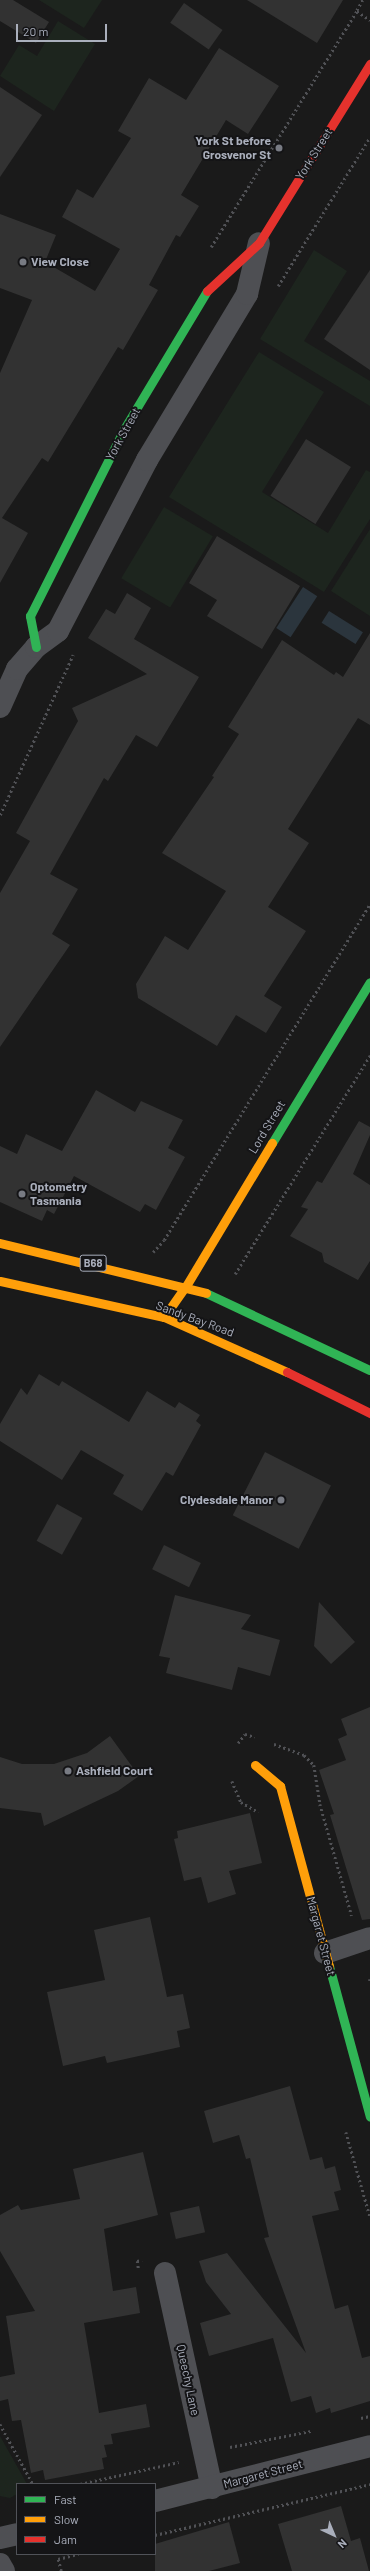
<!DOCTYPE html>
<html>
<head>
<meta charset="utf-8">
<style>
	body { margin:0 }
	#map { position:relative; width:370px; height:2571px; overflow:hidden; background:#1a1a1a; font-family:Barlow,sans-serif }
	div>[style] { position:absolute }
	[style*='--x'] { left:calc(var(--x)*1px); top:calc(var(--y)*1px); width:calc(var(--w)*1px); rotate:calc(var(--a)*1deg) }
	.green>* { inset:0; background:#1d251e; transform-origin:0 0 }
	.water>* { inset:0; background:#2b353d; transform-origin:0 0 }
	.building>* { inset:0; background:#323232; transform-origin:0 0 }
	.path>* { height:2.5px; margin-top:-1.25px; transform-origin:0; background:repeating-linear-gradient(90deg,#505155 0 2px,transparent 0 5px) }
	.street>* { height:22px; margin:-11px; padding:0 11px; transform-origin:11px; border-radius:11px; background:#4e4f53 }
	.fast>* { height:9px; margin:-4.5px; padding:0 4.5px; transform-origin:4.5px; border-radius:4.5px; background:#30b455 }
	.slow>* { height:9px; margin:-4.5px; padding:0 4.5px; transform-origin:4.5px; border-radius:4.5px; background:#ff9f0a }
	.jam>* { height:9px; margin:-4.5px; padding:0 4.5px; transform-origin:4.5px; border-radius:4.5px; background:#e5322d }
	.dots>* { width:11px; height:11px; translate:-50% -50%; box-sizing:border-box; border:2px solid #141416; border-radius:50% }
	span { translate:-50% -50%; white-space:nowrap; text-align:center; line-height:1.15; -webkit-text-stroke:4px #141416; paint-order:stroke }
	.shield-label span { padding:1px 3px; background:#141416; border:1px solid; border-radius:3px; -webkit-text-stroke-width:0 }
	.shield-label { font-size:11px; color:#aaafbc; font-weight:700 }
	.poi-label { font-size:12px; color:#aaafbc; font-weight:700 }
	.right { translate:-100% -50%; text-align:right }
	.left { translate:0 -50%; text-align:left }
	.street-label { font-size:12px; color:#aaafbc }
	.legend { position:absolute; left:16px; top:2483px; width:140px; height:72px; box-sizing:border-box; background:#141416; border:1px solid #505258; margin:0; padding:5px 7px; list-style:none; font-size:12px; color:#aaafbc }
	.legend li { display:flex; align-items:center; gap:8px; height:20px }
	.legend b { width:20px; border:1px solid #505258 }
	.north { position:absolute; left:314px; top:2515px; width:40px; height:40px; -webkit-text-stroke:3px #141416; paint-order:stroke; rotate:136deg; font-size:11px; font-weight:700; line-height:16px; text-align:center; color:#aaafbc }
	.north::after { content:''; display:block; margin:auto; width:14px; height:18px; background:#aaafbc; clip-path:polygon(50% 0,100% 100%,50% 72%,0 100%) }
	.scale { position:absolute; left:16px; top:24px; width:91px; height:18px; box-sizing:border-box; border:2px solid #aaafbc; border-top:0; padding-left:5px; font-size:12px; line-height:14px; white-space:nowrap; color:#aaafbc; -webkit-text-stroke:3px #141416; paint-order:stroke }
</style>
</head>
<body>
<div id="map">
	<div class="green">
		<i style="clip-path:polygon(39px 0,102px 0,84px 28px)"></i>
		<i style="clip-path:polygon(58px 21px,95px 44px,54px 111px,0 76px,19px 45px,37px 56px)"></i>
		<i style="clip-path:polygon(314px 250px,347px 271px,304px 341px,370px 381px,370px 406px,260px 339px)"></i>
		<i style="clip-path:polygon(259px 352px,324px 392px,262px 492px,328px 533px,366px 470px,370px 472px,370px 519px,324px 592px,169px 497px)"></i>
		<i style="left:164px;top:507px;width:57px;height:83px;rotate:31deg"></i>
		<i style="clip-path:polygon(370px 529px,370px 616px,331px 591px)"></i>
		<i style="clip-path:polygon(0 2436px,27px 2484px,17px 2484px,17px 2494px,10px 2498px,0 2496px)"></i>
	</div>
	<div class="water">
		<i style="left:303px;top:587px;width:17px;height:49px;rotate:33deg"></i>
		<i style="left:329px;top:611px;width:40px;height:14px;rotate:32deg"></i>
	</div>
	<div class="building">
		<i style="clip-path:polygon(0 0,13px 0,49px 22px,36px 43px,0 21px)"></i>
		<i style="clip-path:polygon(247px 0,343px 0,317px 43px)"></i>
		<i style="left:184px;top:3px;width:47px;height:24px;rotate:35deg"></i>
		<i style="clip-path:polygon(219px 48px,279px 86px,248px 134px,226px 120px,181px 195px,199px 206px,180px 237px,176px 235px,149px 285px,158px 290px,123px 350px,118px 347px,48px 462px,42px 458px,2px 518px,28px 533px,0 583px,0 373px,32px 300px,0 288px,0 214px,56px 235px,45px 262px,95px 291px,120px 249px,62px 217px,77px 189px,93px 198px,131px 138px,118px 131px,149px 78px,186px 100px)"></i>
		<i style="clip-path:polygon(0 87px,42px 115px,0 177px)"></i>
		<i style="clip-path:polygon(370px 270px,370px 370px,324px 339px)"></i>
		<i style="left:306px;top:439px;width:53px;height:67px;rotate:32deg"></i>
		<i style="clip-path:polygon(217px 536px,300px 586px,262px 649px,207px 616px,217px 600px,189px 583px)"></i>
		<i style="clip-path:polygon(127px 593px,151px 608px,134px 639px,199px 677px,157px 747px,136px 735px,108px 781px,104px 778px,50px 874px,78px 889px,52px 934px,70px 945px,0 1047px,0 893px,30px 841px,16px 833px,78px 721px,72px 708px,147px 674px,88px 638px,106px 609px,115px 614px)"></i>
		<i style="clip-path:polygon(370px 633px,370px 725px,358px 718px,288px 829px,309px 843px,268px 907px,306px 931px,264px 996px,282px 1007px,266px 1033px,236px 1015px,217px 1046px,138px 998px,136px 984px,165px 936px,188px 950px,226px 891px,162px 853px,214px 777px,212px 776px,239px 734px,228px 727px,282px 640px,334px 675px,336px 672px,343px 677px)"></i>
		<i style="clip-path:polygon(96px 1090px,135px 1112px,141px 1101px,183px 1120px,168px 1148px,185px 1157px,156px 1210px,145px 1204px,140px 1212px,74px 1176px,54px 1214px,47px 1210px,42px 1221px,0 1202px,0 1146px,17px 1154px,26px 1134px,62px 1151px)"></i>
		<i style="clip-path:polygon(359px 1121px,370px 1127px,370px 1135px,353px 1174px,370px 1185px,370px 1261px,358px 1280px,324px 1262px,322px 1253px,290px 1236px,308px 1209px,301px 1207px,317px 1181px,322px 1183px)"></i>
		<i style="clip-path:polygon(39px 1374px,59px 1386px,62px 1381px,129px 1422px,147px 1391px,175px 1408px,179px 1402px,200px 1415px,196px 1421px,201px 1425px,173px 1476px,166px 1472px,142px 1511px,113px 1494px,124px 1475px,81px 1450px,62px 1480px,0 1441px,0 1424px,21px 1388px,27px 1395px)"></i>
		<i style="left:265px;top:1452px;width:74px;height:71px;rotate:27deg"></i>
		<i style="left:57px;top:1504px;width:29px;height:42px;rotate:29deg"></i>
		<i style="left:164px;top:1545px;width:41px;height:27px;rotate:26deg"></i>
		<i style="clip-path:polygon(175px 1595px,251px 1615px,241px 1629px,280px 1640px,270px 1676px,238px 1667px,232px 1690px,166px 1673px,170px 1658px,159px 1656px)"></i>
		<i style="clip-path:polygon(319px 1602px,355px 1642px,331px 1664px,314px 1646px)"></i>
		<i style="clip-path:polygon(370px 1707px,370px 1919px,362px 1920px,330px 1815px,334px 1814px,319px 1770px,346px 1760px,338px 1739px,347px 1735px,341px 1719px)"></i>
		<i style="clip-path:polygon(110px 1736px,139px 1776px,118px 1791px,44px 1826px,41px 1813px,0 1808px,0 1757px,22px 1764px,54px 1764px,87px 1753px)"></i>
		<i style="clip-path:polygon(250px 1813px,262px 1863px,229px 1871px,236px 1894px,208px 1903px,201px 1877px,184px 1881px,174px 1839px,178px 1838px,177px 1831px)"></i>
		<i style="clip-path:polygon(150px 1917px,167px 1997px,183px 1994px,190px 2028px,177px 2031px,180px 2047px,107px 2063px,105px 2056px,63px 2066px,47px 1992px,105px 1980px,94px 1930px)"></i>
		<i style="clip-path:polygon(290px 2086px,310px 2160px,322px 2157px,325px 2169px,335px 2166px,341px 2190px,334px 2192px,339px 2210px,312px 2216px,335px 2309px,348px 2305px,362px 2358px,370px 2356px,370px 2401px,331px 2413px,330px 2408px,316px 2413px,311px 2396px,291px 2402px,273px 2338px,209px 2356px,200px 2323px,231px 2314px,206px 2282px,199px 2261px,227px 2253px,306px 2353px,264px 2238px,269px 2237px,250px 2158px,246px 2159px,239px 2135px,213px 2143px,204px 2111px)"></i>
		<i style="clip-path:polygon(143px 2152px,158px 2215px,104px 2229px,113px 2291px,136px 2287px,140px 2313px,84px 2323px,99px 2413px,146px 2404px,150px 2427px,111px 2434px,113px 2444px,104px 2445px,107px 2457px,102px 2458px,104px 2469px,45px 2480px,43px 2470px,31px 2473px,21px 2420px,12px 2421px,8px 2399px,0 2401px,0 2377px,15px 2374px,6px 2316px,35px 2311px,0 2251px,0 2215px,18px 2205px,21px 2210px,80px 2199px,73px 2169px)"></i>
		<i style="left:199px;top:2206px;width:27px;height:30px;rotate:77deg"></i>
		<i style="clip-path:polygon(341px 2506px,351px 2541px,360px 2538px,369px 2571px,292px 2571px,278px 2524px)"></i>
		<i style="clip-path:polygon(229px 2522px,240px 2563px,209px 2571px,155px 2571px,155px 2544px)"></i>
	</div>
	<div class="path">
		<i style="--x:363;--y:0;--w:13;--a:119"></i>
		<i style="--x:357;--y:11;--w:16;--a:35"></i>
		<i style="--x:211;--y:247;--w:278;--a:-58.3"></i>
		<i style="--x:278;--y:286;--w:175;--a:-58.3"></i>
		<i style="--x:0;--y:815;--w:176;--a:-65.5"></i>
		<i style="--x:153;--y:1252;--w:16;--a:-47"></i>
		<i style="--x:164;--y:1240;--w:394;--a:-58.5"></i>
		<i style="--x:235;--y:1274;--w:257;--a:-58.3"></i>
		<i style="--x:238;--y:1743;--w:11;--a:-52"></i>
		<i style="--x:245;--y:1734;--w:10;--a:17"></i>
		<i style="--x:274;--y:1744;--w:32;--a:20"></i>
		<i style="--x:304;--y:1755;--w:14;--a:45"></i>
		<i style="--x:314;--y:1765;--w:39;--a:81"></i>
		<i style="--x:320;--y:1804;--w:116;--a:74.1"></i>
		<i style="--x:232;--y:1781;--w:23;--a:67"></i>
		<i style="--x:241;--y:1802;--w:20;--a:30"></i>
		<i style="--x:370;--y:1979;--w:4;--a:90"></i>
		<i style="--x:346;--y:2132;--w:87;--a:74.1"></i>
		<i style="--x:138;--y:2268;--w:7;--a:-98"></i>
		<i style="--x:137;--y:2261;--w:5;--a:-11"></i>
		<i style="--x:361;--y:2418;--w:9;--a:-13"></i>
		<i style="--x:0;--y:2424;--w:68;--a:61.2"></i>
		<i style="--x:230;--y:2447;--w:83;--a:-11.2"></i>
		<i style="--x:80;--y:2484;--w:101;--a:-12.5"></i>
		<i style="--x:155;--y:2535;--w:221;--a:-13.3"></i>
		<i style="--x:61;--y:2571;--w:12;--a:-104"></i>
		<i style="--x:58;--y:2559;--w:21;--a:-14"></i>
	</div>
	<div class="street">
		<i style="--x:0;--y:707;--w:42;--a:-65.9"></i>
		<i style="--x:17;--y:669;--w:29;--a:-49"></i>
		<i style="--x:36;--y:647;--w:27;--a:-36"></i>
		<i style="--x:58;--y:631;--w:193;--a:-62.5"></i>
		<i style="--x:147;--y:460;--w:194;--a:-58.9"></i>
		<i style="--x:247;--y:294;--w:52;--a:-76.8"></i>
		<i style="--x:325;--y:1953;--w:47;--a:-18.4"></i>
		<i style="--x:165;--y:2273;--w:220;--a:77.7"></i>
		<i style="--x:155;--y:2501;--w:222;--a:-14.3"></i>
		<i style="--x:0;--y:2538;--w:17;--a:-13"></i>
		<i style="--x:0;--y:2564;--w:8;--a:60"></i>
	</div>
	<div class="fast">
		<i style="--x:36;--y:647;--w:32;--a:-101"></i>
		<i style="--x:30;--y:616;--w:209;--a:-63.3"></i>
		<i style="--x:124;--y:429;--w:161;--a:-59"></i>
		<i style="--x:272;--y:1143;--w:188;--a:-58.7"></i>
		<i style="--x:206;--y:1293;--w:181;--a:25.2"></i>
		<i style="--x:329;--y:1966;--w:156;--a:74.8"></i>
	</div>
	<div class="slow">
		<i style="--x:0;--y:1243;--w:212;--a:13.6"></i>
		<i style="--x:0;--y:1281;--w:168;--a:12.4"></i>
		<i style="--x:164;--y:1317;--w:135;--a:24.1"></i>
		<i style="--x:186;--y:1286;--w:167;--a:-59"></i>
		<i style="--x:164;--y:1317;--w:38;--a:-55"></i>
		<i style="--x:255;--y:1765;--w:33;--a:40"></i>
		<i style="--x:280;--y:1786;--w:187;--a:74.8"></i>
	</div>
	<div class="jam">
		<i style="--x:207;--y:291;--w:71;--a:-42.7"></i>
		<i style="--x:259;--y:243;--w:211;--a:-58.2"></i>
		<i style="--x:287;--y:1372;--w:93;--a:26.3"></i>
	</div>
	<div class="dots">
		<i style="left:279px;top:148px;background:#787b83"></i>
		<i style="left:23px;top:262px;background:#787b83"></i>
		<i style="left:22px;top:1194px;background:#787b83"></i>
		<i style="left:281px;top:1500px;background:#787b83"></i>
		<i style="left:68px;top:1771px;background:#787b83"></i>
	</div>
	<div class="shield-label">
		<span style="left:93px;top:1263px">B68</span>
	</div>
	<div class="poi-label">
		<span class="right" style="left:271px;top:148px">York St before<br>Grosvenor St</span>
		<span class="left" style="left:31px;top:262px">View Close</span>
		<span class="left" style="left:30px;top:1194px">Optometry<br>Tasmania</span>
		<span class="right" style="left:273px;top:1500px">Clydesdale Manor</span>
		<span class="left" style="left:76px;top:1771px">Ashfield Court</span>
	</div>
	<div class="street-label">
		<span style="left:314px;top:154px;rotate:-58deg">York Street</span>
		<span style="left:123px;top:434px;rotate:-61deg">York Street</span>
		<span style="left:267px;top:1127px;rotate:-59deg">Lord Street</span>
		<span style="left:195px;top:1319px;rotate:20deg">Sandy Bay Road</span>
		<span style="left:321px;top:1936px;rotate:75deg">Margaret Street</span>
		<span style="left:188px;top:2380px;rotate:78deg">Queechy Lane</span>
		<span style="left:263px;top:2474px;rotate:-15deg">Margaret Street</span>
	</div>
	<ul class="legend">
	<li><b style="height:5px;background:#30b455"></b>Fast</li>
	<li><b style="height:5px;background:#ff9f0a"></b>Slow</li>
	<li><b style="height:5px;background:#e5322d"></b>Jam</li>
	</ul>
	<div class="north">N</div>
	<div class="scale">20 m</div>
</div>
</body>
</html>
